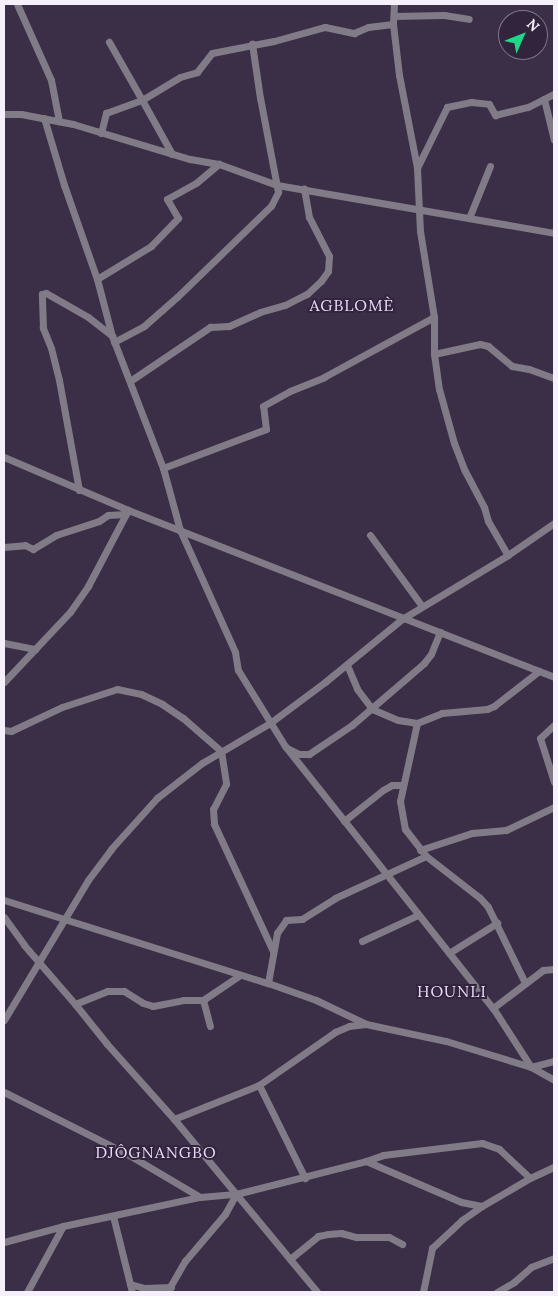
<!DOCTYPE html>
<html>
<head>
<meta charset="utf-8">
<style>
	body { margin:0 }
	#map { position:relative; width:558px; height:1296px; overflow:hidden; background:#3b2e47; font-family:Lora,serif }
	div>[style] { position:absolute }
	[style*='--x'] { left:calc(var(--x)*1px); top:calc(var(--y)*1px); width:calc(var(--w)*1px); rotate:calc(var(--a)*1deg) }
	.minor>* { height:7px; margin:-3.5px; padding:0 3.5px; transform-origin:3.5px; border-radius:3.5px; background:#817a87 }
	span { translate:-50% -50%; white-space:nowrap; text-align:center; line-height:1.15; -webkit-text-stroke:4px #31243c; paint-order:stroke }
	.quarter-label { font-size:16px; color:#eadafa; letter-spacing:1px }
	.frame { position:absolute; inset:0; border:5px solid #f6f0fd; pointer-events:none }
	.north { position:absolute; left:498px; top:10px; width:50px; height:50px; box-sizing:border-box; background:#31243c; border:1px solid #807689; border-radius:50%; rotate:46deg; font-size:14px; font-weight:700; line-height:20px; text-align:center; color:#f6f0fd }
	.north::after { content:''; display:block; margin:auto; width:18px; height:22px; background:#1bd988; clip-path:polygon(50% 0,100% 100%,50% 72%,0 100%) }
</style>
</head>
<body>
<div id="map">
	<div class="minor">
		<i style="--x:17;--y:4;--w:83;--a:65.9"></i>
		<i style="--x:51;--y:80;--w:42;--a:79"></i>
		<i style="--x:394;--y:4;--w:20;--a:93"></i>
		<i style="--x:393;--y:24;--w:51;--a:83.3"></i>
		<i style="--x:399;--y:75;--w:95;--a:79"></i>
		<i style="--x:417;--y:168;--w:63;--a:87.3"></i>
		<i style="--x:420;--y:231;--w:87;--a:80.8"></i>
		<i style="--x:434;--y:317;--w:37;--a:90"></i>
		<i style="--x:434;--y:354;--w:35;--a:82"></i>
		<i style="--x:439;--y:389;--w:56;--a:74.5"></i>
		<i style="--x:454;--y:443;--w:30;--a:69"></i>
		<i style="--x:465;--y:471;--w:41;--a:62.2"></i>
		<i style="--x:484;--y:507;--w:15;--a:74"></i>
		<i style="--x:488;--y:521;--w:39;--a:60"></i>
		<i style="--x:394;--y:16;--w:50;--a:-1.1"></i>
		<i style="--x:444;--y:15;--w:25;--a:9"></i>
		<i style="--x:544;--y:99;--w:42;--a:76.3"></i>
		<i style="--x:4;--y:114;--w:17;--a:0"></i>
		<i style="--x:21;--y:114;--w:53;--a:10.9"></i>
		<i style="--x:73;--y:124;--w:122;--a:16.7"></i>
		<i style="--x:190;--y:159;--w:29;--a:10"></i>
		<i style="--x:219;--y:164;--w:62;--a:19.9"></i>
		<i style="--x:277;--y:185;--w:281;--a:9.8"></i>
		<i style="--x:44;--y:118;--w:70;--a:73.4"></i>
		<i style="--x:64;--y:185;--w:100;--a:70.7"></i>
		<i style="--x:97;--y:279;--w:59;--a:75.3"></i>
		<i style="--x:112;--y:336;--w:142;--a:68.9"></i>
		<i style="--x:163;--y:468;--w:64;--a:74.7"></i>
		<i style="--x:180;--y:530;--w:134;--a:65.7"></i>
		<i style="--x:235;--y:652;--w:18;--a:81"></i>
		<i style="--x:238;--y:670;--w:89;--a:58.3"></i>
		<i style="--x:285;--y:746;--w:335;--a:51.6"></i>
		<i style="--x:493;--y:1008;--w:70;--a:57.2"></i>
		<i style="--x:101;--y:133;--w:21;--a:-76"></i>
		<i style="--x:106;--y:113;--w:38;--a:-20"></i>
		<i style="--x:142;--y:100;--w:67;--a:-119.6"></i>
		<i style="--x:172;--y:154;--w:62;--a:-119.1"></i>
		<i style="--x:142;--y:100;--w:44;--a:-31.2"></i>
		<i style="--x:180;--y:77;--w:18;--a:-16"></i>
		<i style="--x:197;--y:72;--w:24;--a:-52"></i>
		<i style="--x:212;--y:53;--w:63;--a:-11"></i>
		<i style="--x:274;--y:41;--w:53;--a:-15.4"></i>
		<i style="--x:325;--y:27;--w:30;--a:12"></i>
		<i style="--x:354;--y:33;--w:15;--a:-23"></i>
		<i style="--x:368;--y:27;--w:25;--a:-7"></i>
		<i style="--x:417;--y:168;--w:68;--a:-63.8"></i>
		<i style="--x:447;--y:107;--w:25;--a:-12"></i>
		<i style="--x:471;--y:102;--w:18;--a:6"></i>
		<i style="--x:489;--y:104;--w:13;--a:61"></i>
		<i style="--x:495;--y:115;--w:34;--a:-14"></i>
		<i style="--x:528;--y:107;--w:29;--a:-27"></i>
		<i style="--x:469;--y:218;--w:56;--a:-68"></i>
		<i style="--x:97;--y:279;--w:63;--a:-31.4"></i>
		<i style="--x:151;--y:246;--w:39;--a:-46"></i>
		<i style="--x:178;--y:218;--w:22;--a:-120"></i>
		<i style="--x:167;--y:199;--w:33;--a:-29"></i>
		<i style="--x:196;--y:183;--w:30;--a:-40"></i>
		<i style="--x:114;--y:342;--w:34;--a:-28"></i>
		<i style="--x:144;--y:326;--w:44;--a:-41.3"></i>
		<i style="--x:177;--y:297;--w:131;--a:-44.1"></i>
		<i style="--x:271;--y:206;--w:16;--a:-63"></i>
		<i style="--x:278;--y:192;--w:96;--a:-100.8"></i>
		<i style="--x:260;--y:98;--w:55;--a:-98.4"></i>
		<i style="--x:434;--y:354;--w:47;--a:-12.3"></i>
		<i style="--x:480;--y:344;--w:8;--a:14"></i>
		<i style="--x:488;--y:346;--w:31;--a:40"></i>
		<i style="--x:512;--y:366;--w:17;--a:10"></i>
		<i style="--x:529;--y:369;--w:27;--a:20"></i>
		<i style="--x:130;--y:381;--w:97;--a:-34"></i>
		<i style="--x:210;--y:327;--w:19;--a:-3"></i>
		<i style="--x:229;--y:326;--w:34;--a:-24"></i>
		<i style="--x:260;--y:312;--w:26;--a:-16"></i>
		<i style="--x:285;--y:305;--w:25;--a:-27"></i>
		<i style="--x:307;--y:294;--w:19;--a:-43"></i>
		<i style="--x:321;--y:281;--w:12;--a:-55"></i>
		<i style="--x:328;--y:271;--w:15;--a:-86"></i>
		<i style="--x:329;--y:256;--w:44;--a:-117.1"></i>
		<i style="--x:309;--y:217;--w:29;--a:-100"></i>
		<i style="--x:4;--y:457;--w:135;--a:23.1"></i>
		<i style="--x:128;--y:510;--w:458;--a:21.4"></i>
		<i style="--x:163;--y:468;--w:110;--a:-20.7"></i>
		<i style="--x:266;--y:429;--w:23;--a:-97"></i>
		<i style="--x:263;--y:406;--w:31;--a:-29"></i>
		<i style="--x:290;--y:391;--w:37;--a:-22"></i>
		<i style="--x:324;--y:377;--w:125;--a:-28.6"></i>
		<i style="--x:79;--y:490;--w:112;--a:-100.3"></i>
		<i style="--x:59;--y:380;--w:33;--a:-104"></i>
		<i style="--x:51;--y:348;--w:22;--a:-112"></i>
		<i style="--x:43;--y:328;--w:34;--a:-92"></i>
		<i style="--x:42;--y:294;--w:4;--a:-14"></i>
		<i style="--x:46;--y:293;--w:48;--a:29.7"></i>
		<i style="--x:88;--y:317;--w:31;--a:38"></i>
		<i style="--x:370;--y:535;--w:88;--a:53.8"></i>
		<i style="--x:4;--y:547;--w:21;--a:-5"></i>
		<i style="--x:25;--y:545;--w:9;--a:27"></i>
		<i style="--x:33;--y:549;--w:27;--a:-31"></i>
		<i style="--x:56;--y:535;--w:45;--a:-18"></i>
		<i style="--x:99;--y:521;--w:11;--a:-34"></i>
		<i style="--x:108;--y:515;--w:18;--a:-3"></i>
		<i style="--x:4;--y:643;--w:32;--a:11"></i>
		<i style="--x:347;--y:665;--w:26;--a:67"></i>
		<i style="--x:357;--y:689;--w:25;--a:53"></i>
		<i style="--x:372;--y:709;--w:28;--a:23"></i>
		<i style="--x:398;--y:720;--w:19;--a:9"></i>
		<i style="--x:417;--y:723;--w:27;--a:-22"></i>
		<i style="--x:442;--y:713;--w:45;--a:-5.1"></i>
		<i style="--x:487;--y:709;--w:8;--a:-23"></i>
		<i style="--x:494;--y:706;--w:57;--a:-37.9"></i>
		<i style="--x:4;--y:682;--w:96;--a:-46.7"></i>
		<i style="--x:70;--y:612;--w:32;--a:-55"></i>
		<i style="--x:88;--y:586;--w:86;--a:-62.2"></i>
		<i style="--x:417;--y:723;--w:80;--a:102.3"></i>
		<i style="--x:400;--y:801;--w:28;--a:80"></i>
		<i style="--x:405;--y:829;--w:34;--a:52"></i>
		<i style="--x:426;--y:856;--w:68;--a:37.9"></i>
		<i style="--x:480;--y:898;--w:12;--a:48"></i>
		<i style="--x:488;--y:907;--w:85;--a:64"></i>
		<i style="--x:554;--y:725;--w:19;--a:137"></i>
		<i style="--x:540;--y:738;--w:46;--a:72.3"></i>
		<i style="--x:4;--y:730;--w:7;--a:8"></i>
		<i style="--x:11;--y:731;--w:56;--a:-25.2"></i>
		<i style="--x:62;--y:707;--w:58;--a:-18.1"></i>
		<i style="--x:117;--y:689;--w:25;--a:12"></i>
		<i style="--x:141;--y:694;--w:23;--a:25"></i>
		<i style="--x:162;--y:704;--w:25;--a:34"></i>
		<i style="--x:183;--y:718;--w:50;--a:41"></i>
		<i style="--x:221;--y:751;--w:33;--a:81"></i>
		<i style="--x:226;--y:784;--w:28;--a:117"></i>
		<i style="--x:213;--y:809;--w:15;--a:86"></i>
		<i style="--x:214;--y:824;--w:140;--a:65.1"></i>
		<i style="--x:287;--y:748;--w:13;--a:27"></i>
		<i style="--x:299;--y:754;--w:10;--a:0"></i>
		<i style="--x:309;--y:754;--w:52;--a:-34"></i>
		<i style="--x:352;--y:725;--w:95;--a:-40.7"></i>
		<i style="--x:424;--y:663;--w:11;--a:-52"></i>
		<i style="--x:431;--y:654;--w:24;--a:-68"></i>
		<i style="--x:344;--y:821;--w:50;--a:-38.5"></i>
		<i style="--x:383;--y:790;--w:10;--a:-29"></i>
		<i style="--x:392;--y:785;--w:11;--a:0"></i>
		<i style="--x:420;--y:850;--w:55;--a:-18.1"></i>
		<i style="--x:472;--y:833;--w:34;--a:-5"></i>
		<i style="--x:506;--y:830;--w:53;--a:-25.6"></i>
		<i style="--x:4;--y:900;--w:277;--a:17.5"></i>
		<i style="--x:268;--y:983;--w:51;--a:19.5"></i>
		<i style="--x:316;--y:1000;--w:55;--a:25.6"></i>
		<i style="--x:366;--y:1024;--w:82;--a:12"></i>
		<i style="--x:446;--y:1041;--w:89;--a:17"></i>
		<i style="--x:531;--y:1067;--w:26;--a:29"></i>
		<i style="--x:4;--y:917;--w:34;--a:54"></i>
		<i style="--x:24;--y:945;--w:78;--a:49.2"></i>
		<i style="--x:75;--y:1004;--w:51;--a:51.3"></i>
		<i style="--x:107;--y:1044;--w:101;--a:48.2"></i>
		<i style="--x:174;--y:1119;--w:224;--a:50.4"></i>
		<i style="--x:362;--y:941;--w:62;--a:-24.9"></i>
		<i style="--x:449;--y:953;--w:57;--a:-32"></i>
		<i style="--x:268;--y:983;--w:51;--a:-79.8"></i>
		<i style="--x:277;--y:933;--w:16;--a:-55"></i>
		<i style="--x:286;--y:920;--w:16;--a:-4"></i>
		<i style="--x:302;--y:919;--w:39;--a:-32"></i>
		<i style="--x:335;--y:898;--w:100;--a:-24.8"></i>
		<i style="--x:203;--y:1000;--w:27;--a:75"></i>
		<i style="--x:75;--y:1004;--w:35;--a:-22"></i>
		<i style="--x:107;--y:991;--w:17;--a:0"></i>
		<i style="--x:124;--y:991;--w:22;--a:32"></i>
		<i style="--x:143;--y:1003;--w:10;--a:17"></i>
		<i style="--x:153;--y:1006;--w:31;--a:-11"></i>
		<i style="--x:183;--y:1000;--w:20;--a:0"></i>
		<i style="--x:203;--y:1000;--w:45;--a:-34"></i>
		<i style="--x:493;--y:1008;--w:63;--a:-37.2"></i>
		<i style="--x:543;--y:970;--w:11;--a:-5"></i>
		<i style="--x:4;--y:1020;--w:163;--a:-59"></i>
		<i style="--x:88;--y:880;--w:39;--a:-53"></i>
		<i style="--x:111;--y:849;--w:69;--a:-48"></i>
		<i style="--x:157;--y:798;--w:57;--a:-37.9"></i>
		<i style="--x:202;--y:763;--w:79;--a:-30.5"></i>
		<i style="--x:270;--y:723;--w:69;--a:-36.7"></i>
		<i style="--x:325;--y:682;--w:99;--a:-39.3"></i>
		<i style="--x:402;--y:619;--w:124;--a:-31.1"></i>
		<i style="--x:508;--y:555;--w:56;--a:-34.8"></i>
		<i style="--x:531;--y:1067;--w:24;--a:-15"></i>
		<i style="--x:259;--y:1085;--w:104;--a:63.7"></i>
		<i style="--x:4;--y:1092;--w:140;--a:26.7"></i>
		<i style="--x:129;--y:1155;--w:82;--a:30.6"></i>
		<i style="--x:174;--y:1119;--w:92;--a:-21.8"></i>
		<i style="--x:259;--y:1085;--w:93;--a:-34.9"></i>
		<i style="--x:335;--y:1032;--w:15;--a:-23"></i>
		<i style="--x:349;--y:1026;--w:17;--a:-7"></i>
		<i style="--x:366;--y:1161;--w:18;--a:-19"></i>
		<i style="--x:383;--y:1155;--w:100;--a:-6.9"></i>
		<i style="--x:482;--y:1143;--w:18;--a:19"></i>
		<i style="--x:499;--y:1149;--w:42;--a:43.1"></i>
		<i style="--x:113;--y:1216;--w:78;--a:76"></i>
		<i style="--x:4;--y:1242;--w:61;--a:-15.2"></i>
		<i style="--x:63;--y:1226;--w:140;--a:-12"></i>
		<i style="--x:200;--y:1197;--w:36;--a:-5"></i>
		<i style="--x:236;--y:1194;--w:134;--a:-14.2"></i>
		<i style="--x:366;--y:1161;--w:103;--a:23.3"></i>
		<i style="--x:461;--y:1202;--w:21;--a:11"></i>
		<i style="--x:482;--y:1206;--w:56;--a:-30.3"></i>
		<i style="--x:530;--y:1178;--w:26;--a:-25"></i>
		<i style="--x:290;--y:1259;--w:36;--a:-39"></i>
		<i style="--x:318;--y:1236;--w:10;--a:-11"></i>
		<i style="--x:328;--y:1234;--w:13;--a:-4"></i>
		<i style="--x:341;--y:1233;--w:16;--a:15"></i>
		<i style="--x:356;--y:1237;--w:33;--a:0"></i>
		<i style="--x:389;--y:1237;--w:15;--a:28"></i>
		<i style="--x:130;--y:1284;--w:15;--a:16"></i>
		<i style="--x:144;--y:1288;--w:27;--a:-2"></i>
		<i style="--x:27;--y:1292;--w:75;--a:-61.4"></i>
		<i style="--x:167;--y:1292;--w:36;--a:-60"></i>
		<i style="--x:185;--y:1261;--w:62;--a:-49.6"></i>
		<i style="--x:225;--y:1214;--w:23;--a:-61"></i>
		<i style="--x:423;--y:1292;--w:45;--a:-78.4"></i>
		<i style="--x:432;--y:1248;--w:41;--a:-43"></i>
		<i style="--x:462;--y:1220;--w:24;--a:-35"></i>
		<i style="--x:497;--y:1292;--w:20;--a:-30"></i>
		<i style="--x:514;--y:1282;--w:23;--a:-41"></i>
		<i style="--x:531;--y:1267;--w:25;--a:-21"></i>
	</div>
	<div class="quarter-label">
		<span style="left:352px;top:305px">AGBLOMÈ</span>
		<span style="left:452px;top:991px">HOUNLI</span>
		<span style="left:156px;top:1152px">DJÔGNANGBO</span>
	</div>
	<div class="frame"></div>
	<div class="north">N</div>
</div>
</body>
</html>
